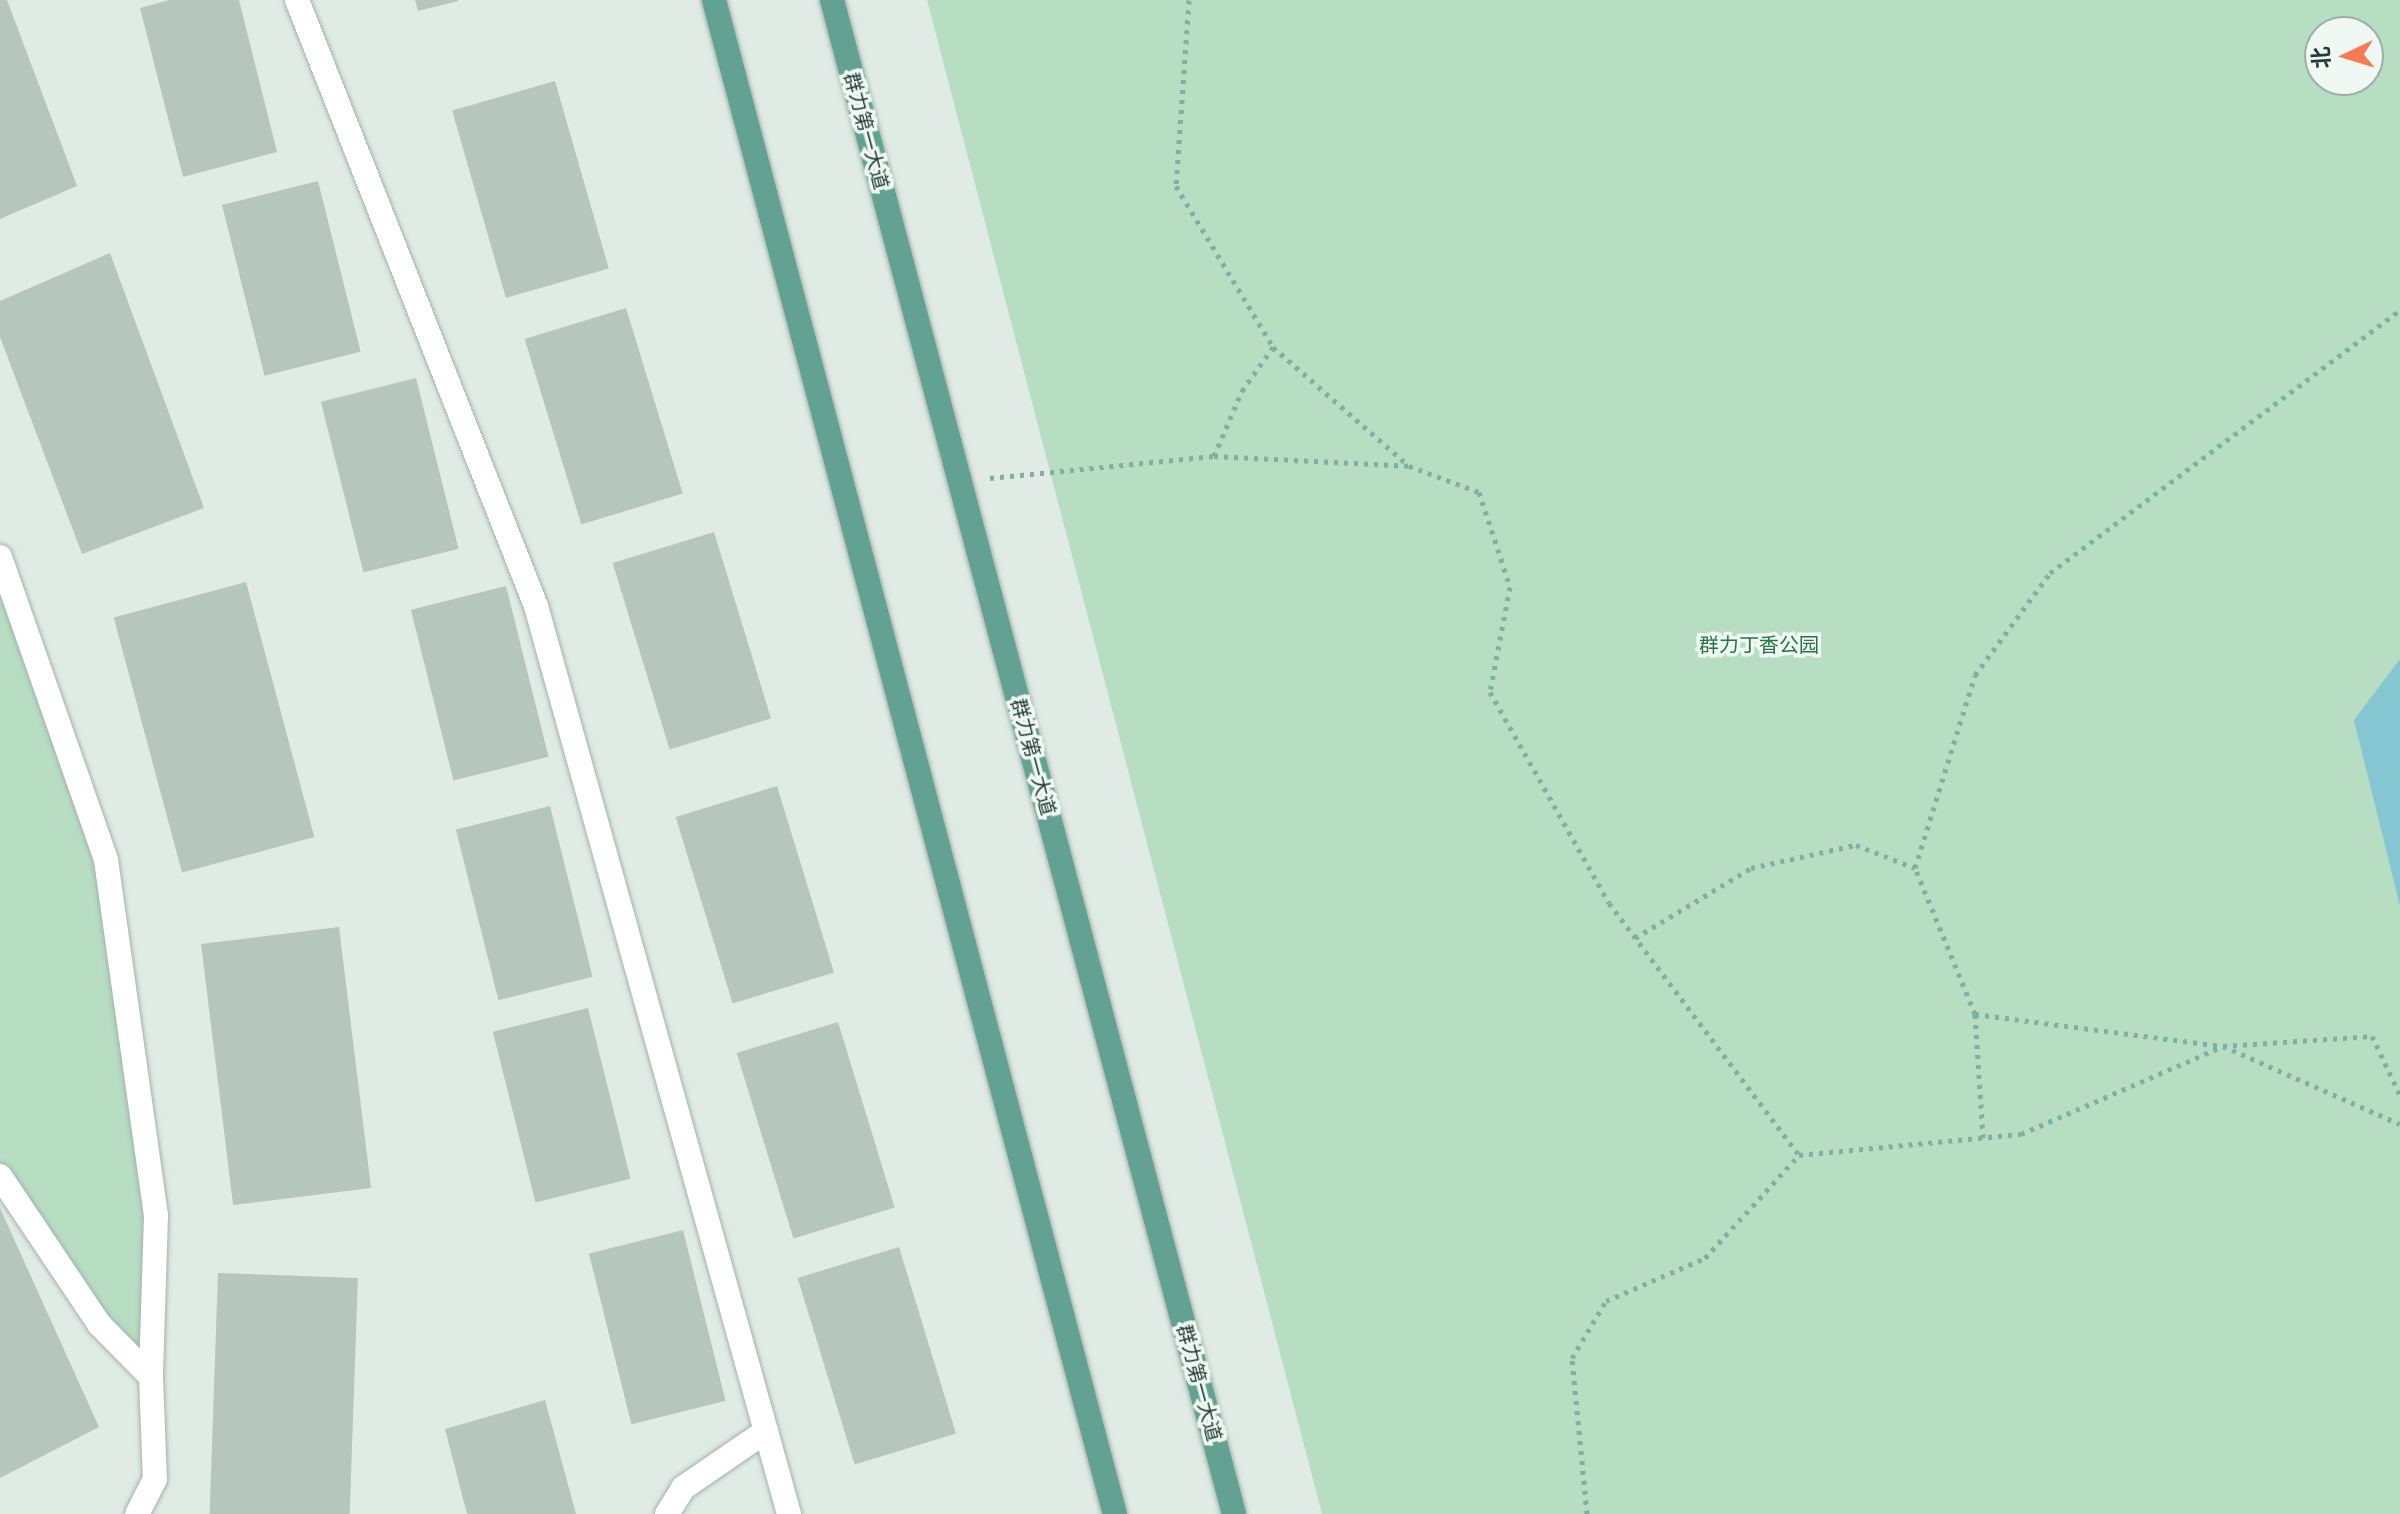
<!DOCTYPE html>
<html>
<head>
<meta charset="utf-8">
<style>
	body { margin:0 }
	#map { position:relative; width:2400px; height:1514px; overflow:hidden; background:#e0ebe6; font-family:"DM Sans","Noto Sans SC",sans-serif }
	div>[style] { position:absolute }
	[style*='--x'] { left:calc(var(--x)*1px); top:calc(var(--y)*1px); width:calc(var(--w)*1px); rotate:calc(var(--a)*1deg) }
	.green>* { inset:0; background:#b7ddc2 }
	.water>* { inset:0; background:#85c6d2 }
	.building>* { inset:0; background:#b5c6bf; transform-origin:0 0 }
	.path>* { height:5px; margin-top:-2.5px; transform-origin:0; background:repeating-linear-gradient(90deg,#7fb0a0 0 4px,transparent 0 10px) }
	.roads { filter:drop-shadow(0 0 2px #a3b3ad) drop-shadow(0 0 2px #a3b3ad) }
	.minor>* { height:24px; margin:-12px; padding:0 12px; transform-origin:12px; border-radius:12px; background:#fff }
	.major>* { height:24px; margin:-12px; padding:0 12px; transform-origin:12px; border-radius:12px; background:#63a292 }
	span { translate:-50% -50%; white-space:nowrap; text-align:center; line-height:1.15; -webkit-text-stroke:7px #f0f8f4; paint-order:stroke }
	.street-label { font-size:20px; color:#203c34 }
	.park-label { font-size:20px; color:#297446 }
	.north { position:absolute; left:2304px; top:16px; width:80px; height:80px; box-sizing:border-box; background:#f0f8f4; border:2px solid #9dada7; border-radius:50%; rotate:266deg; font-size:22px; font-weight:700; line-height:32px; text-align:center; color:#203c34 }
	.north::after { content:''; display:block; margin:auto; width:28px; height:36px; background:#f67b53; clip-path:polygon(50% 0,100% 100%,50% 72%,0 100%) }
</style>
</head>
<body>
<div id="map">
	<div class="green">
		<i style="clip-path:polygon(evenodd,927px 0,2400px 0,2400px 1514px,1322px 1514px,927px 0,2320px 32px,2368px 32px,2368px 80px,2320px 80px,2320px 32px)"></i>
		<i style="clip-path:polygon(0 557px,106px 860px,156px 1215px,151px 1377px,0 1176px)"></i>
	</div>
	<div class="water">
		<i style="clip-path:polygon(2400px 659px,2400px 906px,2354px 720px)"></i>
	</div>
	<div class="building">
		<i style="clip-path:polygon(0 0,7px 0,77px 186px,0 219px)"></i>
		<i style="clip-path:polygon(169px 0,239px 0,277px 152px,183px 177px,140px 8px)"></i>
		<i style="clip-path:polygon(415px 0,458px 0,458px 1px,418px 11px)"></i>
		<i style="left:555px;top:81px;width:195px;height:107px;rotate:74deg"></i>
		<i style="left:318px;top:181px;width:176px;height:99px;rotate:76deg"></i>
		<i style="clip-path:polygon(110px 253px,204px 508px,82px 554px,0 337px,0 301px)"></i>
		<i style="left:626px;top:308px;width:194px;height:106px;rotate:73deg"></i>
		<i style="left:416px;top:378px;width:176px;height:98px;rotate:76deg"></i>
		<i style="left:714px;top:532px;width:195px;height:106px;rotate:73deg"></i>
		<i style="left:246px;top:582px;width:264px;height:137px;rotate:75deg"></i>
		<i style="left:506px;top:586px;width:176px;height:98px;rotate:76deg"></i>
		<i style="left:777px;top:786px;width:195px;height:106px;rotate:73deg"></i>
		<i style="left:550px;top:806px;width:176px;height:97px;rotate:76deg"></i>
		<i style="left:339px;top:927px;width:263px;height:139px;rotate:83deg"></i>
		<i style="left:588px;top:1008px;width:176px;height:98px;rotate:76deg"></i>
		<i style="left:838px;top:1022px;width:194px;height:106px;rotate:73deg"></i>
		<i style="clip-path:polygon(0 1208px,99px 1427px,0 1478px)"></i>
		<i style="left:683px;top:1230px;width:176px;height:97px;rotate:76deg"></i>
		<i style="left:899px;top:1247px;width:195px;height:106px;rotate:73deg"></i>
		<i style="left:218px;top:1273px;width:140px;height:241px;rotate:2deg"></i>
		<i style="clip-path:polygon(545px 1400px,576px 1514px,467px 1514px,445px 1429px)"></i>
	</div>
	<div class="path">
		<i style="--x:1189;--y:0;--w:186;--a:94"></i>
		<i style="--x:1176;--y:186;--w:188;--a:58.9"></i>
		<i style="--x:1273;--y:347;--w:181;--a:41.2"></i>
		<i style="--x:1214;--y:456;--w:71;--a:-66.7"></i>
		<i style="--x:1242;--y:391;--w:54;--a:-54.8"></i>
		<i style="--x:990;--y:478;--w:225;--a:-5.6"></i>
		<i style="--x:1214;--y:456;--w:195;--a:2.9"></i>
		<i style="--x:1409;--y:466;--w:75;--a:20.4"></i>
		<i style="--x:1479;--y:492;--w:100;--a:71.9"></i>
		<i style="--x:1510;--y:587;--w:107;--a:100.8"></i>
		<i style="--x:1490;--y:692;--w:242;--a:60.6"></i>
		<i style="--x:1609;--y:903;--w:316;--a:53"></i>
		<i style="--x:1635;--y:938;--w:135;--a:-31.1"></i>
		<i style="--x:1751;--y:868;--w:107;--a:-12.4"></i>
		<i style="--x:1856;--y:845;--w:63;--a:21.3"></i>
		<i style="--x:1975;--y:1014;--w:250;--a:7.4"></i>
		<i style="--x:2223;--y:1046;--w:149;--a:-3.8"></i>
		<i style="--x:2372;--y:1036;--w:65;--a:64.6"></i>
		<i style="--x:1983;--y:1138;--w:124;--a:-93.7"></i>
		<i style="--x:1975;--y:1014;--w:158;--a:-112.3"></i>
		<i style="--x:1915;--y:868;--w:202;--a:-72.7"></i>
		<i style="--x:1975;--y:675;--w:127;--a:-53.7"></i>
		<i style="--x:2050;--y:573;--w:438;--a:-36.9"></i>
		<i style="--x:1587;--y:1514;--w:157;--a:-95.5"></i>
		<i style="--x:1572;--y:1358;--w:66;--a:-59.2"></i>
		<i style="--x:1606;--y:1301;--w:108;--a:-23.5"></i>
		<i style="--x:1705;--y:1258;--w:139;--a:-47.6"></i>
		<i style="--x:1799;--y:1155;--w:223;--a:-5.4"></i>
		<i style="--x:2021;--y:1134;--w:220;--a:-23.5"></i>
		<i style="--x:2223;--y:1046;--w:193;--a:23.8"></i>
	</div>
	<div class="roads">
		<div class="minor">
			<i style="--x:297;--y:0;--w:651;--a:68.48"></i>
			<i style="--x:536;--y:606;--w:943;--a:74.43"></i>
			<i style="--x:0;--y:557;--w:321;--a:70.7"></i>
			<i style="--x:106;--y:860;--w:359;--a:82"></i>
			<i style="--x:156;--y:1215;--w:162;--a:91.8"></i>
			<i style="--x:0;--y:1176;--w:178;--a:56.2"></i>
			<i style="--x:99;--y:1324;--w:74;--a:45.5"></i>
			<i style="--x:151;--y:1377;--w:102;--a:87.8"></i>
			<i style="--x:155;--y:1479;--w:39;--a:117"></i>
			<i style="--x:667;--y:1514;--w:31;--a:-58"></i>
			<i style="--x:683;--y:1488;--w:101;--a:-34.5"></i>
		</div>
		<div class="major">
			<i style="--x:714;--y:0;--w:1566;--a:75.17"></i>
			<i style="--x:832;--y:0;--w:1566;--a:75.13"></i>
		</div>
	</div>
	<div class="street-label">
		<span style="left:866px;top:131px;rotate:75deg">群力第一大道</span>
		<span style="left:1033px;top:757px;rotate:75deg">群力第一大道</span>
		<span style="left:1199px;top:1383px;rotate:75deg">群力第一大道</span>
	</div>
	<div class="park-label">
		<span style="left:1759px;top:645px">群力丁香公园</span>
	</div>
	<div class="north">北</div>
</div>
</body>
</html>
